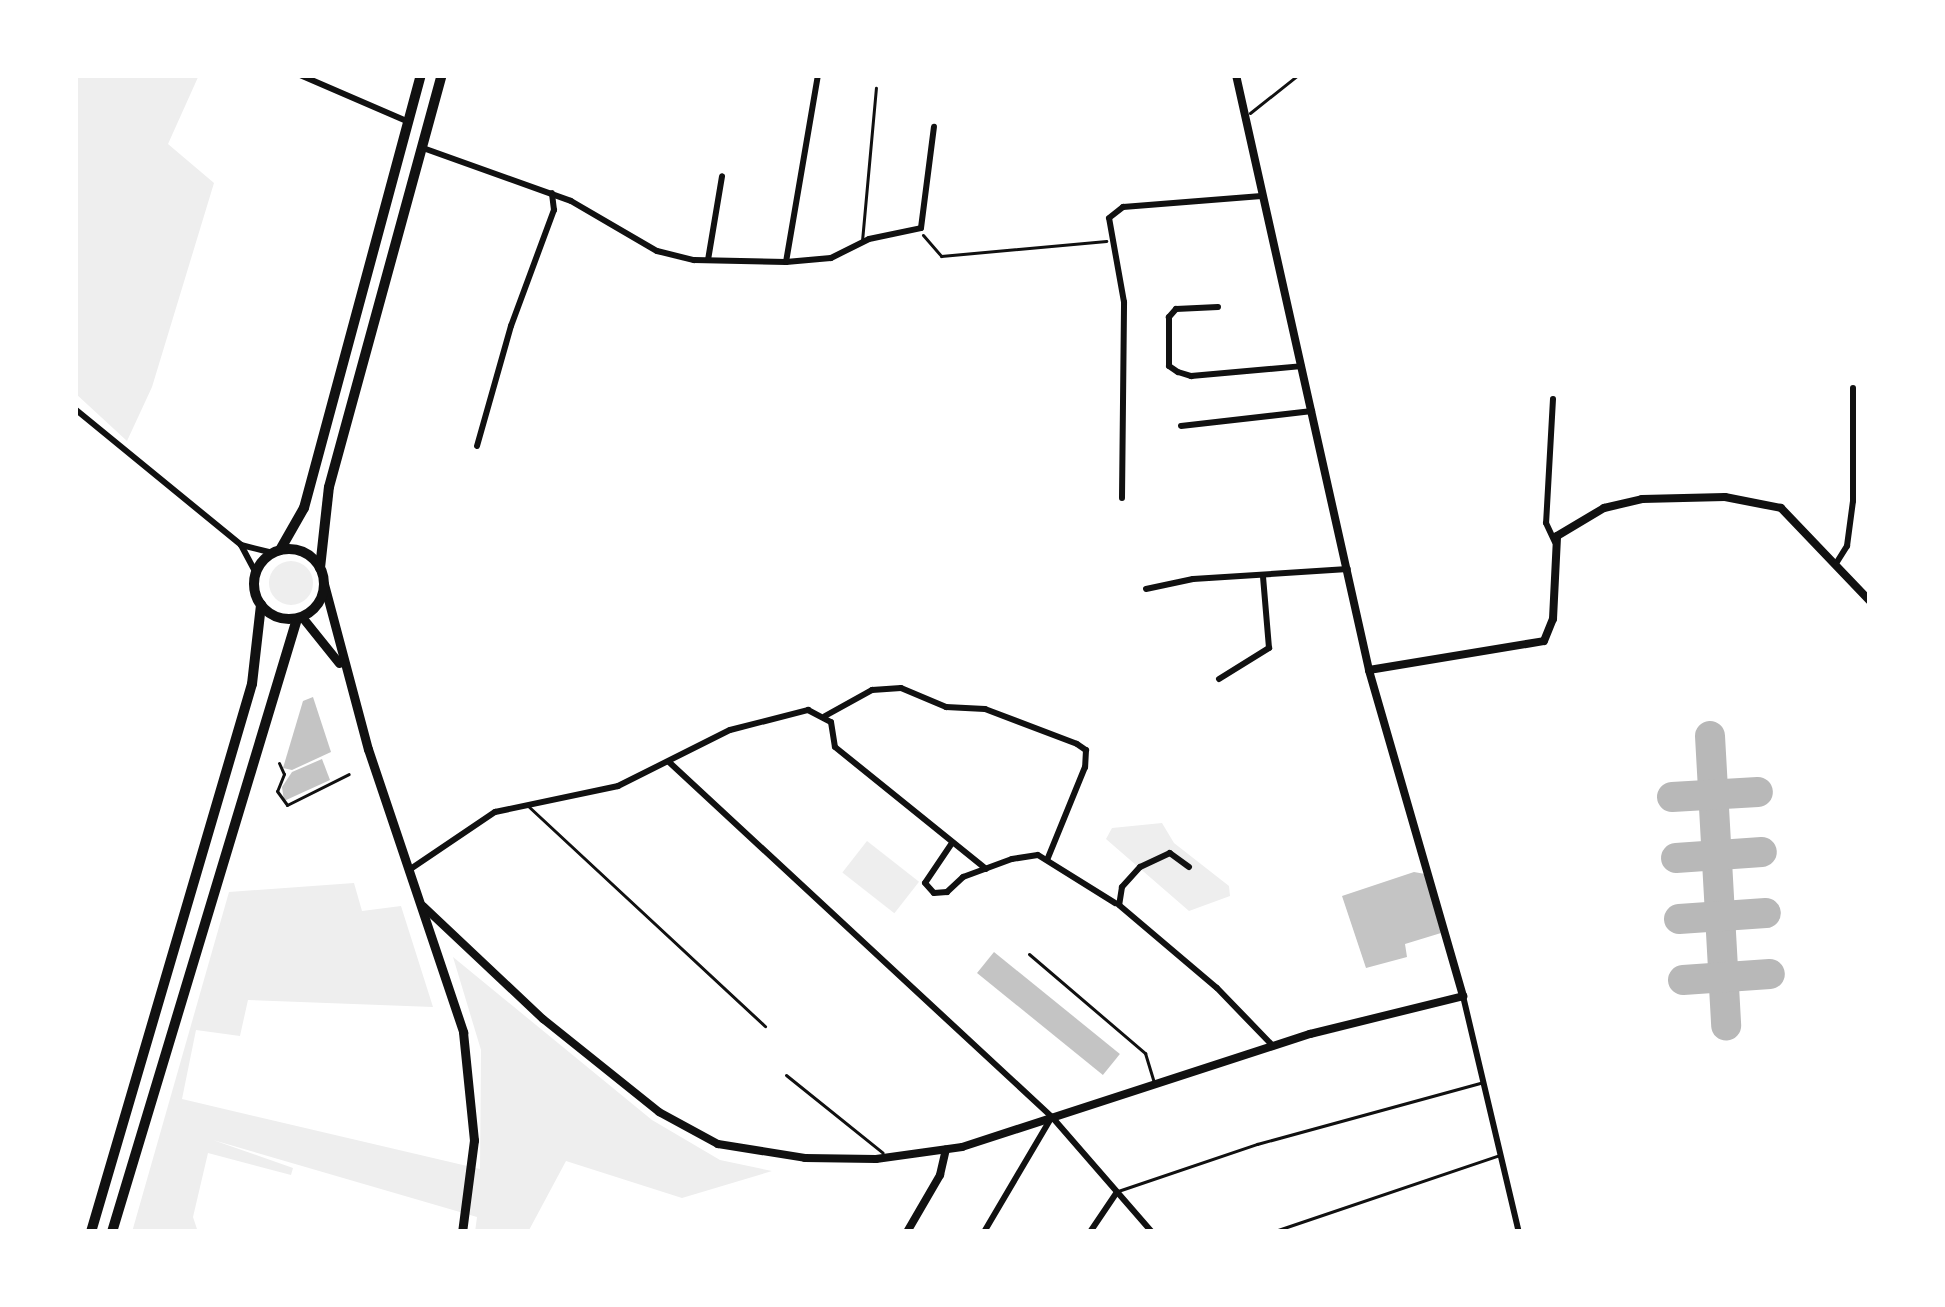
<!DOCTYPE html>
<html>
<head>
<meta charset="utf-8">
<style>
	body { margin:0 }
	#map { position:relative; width:1945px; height:1307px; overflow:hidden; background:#fff; font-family:Merriweather,serif }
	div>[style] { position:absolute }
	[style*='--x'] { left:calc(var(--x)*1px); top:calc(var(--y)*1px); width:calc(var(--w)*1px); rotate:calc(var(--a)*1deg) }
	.green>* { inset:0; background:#eee; transform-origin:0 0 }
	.round { border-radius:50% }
	.taxiway>* { height:30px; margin:-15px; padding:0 15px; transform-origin:15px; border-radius:15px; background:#b8b8b8 }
	.building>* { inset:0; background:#c4c4c4; transform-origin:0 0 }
	.path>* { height:3px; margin:-1.5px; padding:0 1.5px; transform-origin:1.5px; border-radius:1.5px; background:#111 }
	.service>* { height:3px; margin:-1.5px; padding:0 1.5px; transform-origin:1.5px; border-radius:1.5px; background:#111 }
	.minor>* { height:6px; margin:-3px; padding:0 3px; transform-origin:3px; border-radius:3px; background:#111 }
	.tertiary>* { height:8px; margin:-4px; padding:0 4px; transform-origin:4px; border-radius:4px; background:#111 }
	.secondary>* { height:9px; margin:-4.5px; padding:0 4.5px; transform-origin:4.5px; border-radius:4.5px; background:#111 }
	.trunk>* { height:10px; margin:-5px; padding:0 5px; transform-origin:5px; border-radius:5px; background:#111 }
	.trunk>.ring { margin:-5px; padding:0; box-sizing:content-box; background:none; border:10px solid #111; border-radius:50% }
	span { translate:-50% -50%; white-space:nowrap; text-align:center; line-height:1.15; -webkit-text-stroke:9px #fff; paint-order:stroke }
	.frame { position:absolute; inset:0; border:78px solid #fff; pointer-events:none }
</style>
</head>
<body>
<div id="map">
	<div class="green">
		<i style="clip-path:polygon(75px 75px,199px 75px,168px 144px,214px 183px,152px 387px,127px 441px,75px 393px)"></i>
		<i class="round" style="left:269px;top:561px;width:44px;height:44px"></i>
		<i style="clip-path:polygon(1162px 823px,1174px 843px,1229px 886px,1230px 896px,1189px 911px,1106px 839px,1112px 828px)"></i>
		<i style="left:867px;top:841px;width:66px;height:40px;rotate:38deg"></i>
		<i style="clip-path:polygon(354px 883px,362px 911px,401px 906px,433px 1007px,248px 1000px,240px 1036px,196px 1030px,182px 1099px,480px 1169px,481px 1050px,453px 957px,652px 1120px,720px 1160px,772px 1171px,682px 1198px,566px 1161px,528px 1232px,475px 1232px,477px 1217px,213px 1140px,293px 1168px,291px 1175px,208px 1153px,193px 1217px,198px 1232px,132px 1232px,229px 892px)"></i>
	</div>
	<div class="taxiway">
		<i style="--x:1710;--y:736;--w:290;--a:86.8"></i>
		<i style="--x:1672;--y:797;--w:86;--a:-3.3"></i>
		<i style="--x:1676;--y:858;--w:86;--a:-4"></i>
		<i style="--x:1679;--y:919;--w:87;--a:-3.9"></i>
		<i style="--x:1683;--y:980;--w:87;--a:-3.9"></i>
	</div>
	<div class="building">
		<i style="clip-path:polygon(313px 697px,331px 752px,292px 770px,283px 768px,303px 701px)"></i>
		<i style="clip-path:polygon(322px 759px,330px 780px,284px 801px,282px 787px,292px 772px)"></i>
		<i style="clip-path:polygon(1414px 872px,1425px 874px,1441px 933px,1405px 944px,1407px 957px,1366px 968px,1342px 896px)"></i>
		<i style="left:994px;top:952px;width:162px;height:27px;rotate:39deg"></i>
	</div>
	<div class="path">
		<i style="--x:923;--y:235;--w:28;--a:49"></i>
		<i style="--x:941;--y:256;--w:166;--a:-5.2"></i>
	</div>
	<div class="service">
		<i style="--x:1250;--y:113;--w:61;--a:-38.4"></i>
		<i style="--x:862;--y:241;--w:154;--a:-84.8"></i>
		<i style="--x:279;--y:763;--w:12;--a:66"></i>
		<i style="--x:284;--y:774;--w:18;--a:112"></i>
		<i style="--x:277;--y:791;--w:17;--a:54"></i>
		<i style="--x:287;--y:805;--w:69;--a:-26.6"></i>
		<i style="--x:527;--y:805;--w:325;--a:42.9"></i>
		<i style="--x:1029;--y:954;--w:153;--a:40.5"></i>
		<i style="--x:1145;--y:1053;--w:30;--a:73"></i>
		<i style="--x:786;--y:1075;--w:124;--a:38.8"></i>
		<i style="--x:1118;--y:1191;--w:147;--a:-18.7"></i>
		<i style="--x:1257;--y:1144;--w:234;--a:-15.3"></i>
		<i style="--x:1272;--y:1232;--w:240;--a:-18.7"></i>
	</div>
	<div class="minor">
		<i style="--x:300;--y:75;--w:116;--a:23.3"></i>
		<i style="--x:423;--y:148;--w:157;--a:19.7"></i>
		<i style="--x:571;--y:201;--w:99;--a:30.2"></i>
		<i style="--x:657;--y:251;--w:38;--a:14"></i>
		<i style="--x:694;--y:260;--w:92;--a:1.2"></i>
		<i style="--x:786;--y:262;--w:45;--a:-5.1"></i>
		<i style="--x:831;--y:258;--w:42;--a:-26.6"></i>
		<i style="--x:869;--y:239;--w:53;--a:-11.9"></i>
		<i style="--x:921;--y:228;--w:102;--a:-82.7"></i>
		<i style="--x:708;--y:260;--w:85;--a:-80.5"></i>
		<i style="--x:786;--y:262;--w:190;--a:-80.3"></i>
		<i style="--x:1218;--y:307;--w:42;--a:177.3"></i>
		<i style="--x:1176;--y:309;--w:11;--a:131"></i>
		<i style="--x:1169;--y:317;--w:49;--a:90"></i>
		<i style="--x:1169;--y:366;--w:11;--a:34"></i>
		<i style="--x:1178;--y:372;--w:14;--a:17"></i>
		<i style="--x:1191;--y:376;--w:111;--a:-5.1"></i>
		<i style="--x:1553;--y:399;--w:124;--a:93.2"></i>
		<i style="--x:1546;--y:523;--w:21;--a:65"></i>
		<i style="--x:75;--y:409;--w:215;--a:39.3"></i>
		<i style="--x:241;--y:545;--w:32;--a:62"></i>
		<i style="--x:1181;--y:426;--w:132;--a:-6.5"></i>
		<i style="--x:477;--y:446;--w:125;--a:-74.2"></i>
		<i style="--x:511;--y:326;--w:124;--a:-69.7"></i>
		<i style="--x:554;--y:210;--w:17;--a:-97"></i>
		<i style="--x:1122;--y:498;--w:196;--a:-89.4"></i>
		<i style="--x:1124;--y:302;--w:85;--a:-100.1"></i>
		<i style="--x:1109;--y:218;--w:18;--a:-38"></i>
		<i style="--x:1123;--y:207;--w:139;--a:-4.5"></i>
		<i style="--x:241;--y:545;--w:34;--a:14"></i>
		<i style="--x:1837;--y:562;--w:19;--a:-58"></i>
		<i style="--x:1847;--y:546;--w:45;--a:-82.4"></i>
		<i style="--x:1853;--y:501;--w:113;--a:-90"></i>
		<i style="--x:1146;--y:589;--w:48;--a:-12"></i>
		<i style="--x:1193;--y:579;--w:155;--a:-3.7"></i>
		<i style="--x:1219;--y:679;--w:59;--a:-31.8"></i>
		<i style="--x:1269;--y:648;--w:71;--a:-94.8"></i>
		<i style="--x:825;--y:716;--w:54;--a:-29"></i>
		<i style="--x:872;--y:690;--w:29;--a:-4"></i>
		<i style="--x:901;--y:688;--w:49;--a:22.9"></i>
		<i style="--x:946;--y:707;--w:39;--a:3"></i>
		<i style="--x:985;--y:709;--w:98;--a:20.8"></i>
		<i style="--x:1077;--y:744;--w:11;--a:34"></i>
		<i style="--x:1086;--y:750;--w:17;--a:93"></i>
		<i style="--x:1085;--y:767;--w:100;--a:112.2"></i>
		<i style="--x:669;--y:762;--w:522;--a:42.83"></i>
		<i style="--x:1052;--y:1117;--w:152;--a:49"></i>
		<i style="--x:952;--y:843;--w:48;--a:124"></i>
		<i style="--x:925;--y:883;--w:13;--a:48"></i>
		<i style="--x:934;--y:893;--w:13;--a:-4"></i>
		<i style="--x:947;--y:892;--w:22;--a:-43"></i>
		<i style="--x:963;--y:877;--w:52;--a:-20.2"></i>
		<i style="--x:1012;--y:859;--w:26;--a:-9"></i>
		<i style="--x:1038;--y:855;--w:91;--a:31.9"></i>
		<i style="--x:1189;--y:867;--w:24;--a:-144"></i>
		<i style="--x:1170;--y:853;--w:33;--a:155"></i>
		<i style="--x:1140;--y:867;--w:27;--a:132"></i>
		<i style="--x:1122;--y:887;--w:18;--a:99"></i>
		<i style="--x:1119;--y:905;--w:128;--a:40.3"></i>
		<i style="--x:1217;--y:988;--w:81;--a:46"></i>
		<i style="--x:409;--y:870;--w:104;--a:-34"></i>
		<i style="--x:495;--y:812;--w:126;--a:-11.9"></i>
		<i style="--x:618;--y:786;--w:125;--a:-26.6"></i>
		<i style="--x:730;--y:730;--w:81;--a:-14.4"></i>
		<i style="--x:808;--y:710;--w:26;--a:28"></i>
		<i style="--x:831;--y:722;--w:25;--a:81"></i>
		<i style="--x:835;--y:747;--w:194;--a:38.9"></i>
		<i style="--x:1463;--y:996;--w:243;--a:76.7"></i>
		<i style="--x:984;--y:1232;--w:130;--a:-59.5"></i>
		<i style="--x:1090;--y:1232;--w:48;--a:-56"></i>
	</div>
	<div class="tertiary">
		<i style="--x:1369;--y:670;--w:177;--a:-9.4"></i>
		<i style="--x:1544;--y:641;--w:24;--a:-68"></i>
		<i style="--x:1553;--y:619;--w:83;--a:-87.2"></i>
		<i style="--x:1557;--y:536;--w:55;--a:-30.8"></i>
		<i style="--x:1604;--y:508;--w:39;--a:-13"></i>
		<i style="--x:1642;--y:499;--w:83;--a:-1.4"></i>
		<i style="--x:1725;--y:497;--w:57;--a:11.1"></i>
		<i style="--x:1781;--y:508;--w:129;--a:46.3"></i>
		<i style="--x:423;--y:906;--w:165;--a:43.3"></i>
		<i style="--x:543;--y:1019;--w:149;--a:38.7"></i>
		<i style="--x:659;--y:1112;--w:67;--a:28.5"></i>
		<i style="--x:718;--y:1144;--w:88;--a:9.1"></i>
		<i style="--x:805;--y:1158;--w:71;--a:0.8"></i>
		<i style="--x:876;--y:1159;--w:87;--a:-7.9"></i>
		<i style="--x:962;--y:1147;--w:366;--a:-18"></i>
		<i style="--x:1310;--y:1034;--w:158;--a:-13.9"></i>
		<i style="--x:1463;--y:996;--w:339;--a:-106.1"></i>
		<i style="--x:1369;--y:670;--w:610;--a:-102.6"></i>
		<i style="--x:907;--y:1232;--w:66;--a:-59.9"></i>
		<i style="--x:940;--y:1175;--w:26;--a:-77"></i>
	</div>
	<div class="secondary">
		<i style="--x:324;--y:584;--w:171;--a:75.1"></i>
		<i style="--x:368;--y:749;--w:299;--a:71.4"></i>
		<i style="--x:463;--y:1032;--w:109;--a:84.2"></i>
		<i style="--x:474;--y:1140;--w:93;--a:97.4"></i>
		<i style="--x:302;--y:617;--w:59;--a:51.2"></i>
	</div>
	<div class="trunk">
		<i class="ring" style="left:254px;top:549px;width:60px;height:60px"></i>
		<i style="--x:280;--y:550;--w:48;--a:-60.3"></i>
		<i style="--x:304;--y:508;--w:449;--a:-74.9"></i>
		<i style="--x:320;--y:568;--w:81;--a:-83.7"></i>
		<i style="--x:329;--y:487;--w:427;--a:-74.7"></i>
		<i style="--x:91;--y:1232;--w:571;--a:-73.63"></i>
		<i style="--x:252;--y:684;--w:80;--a:-83.5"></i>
		<i style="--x:112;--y:1232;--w:640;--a:-73.21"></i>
	</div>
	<div class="frame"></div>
</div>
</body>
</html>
